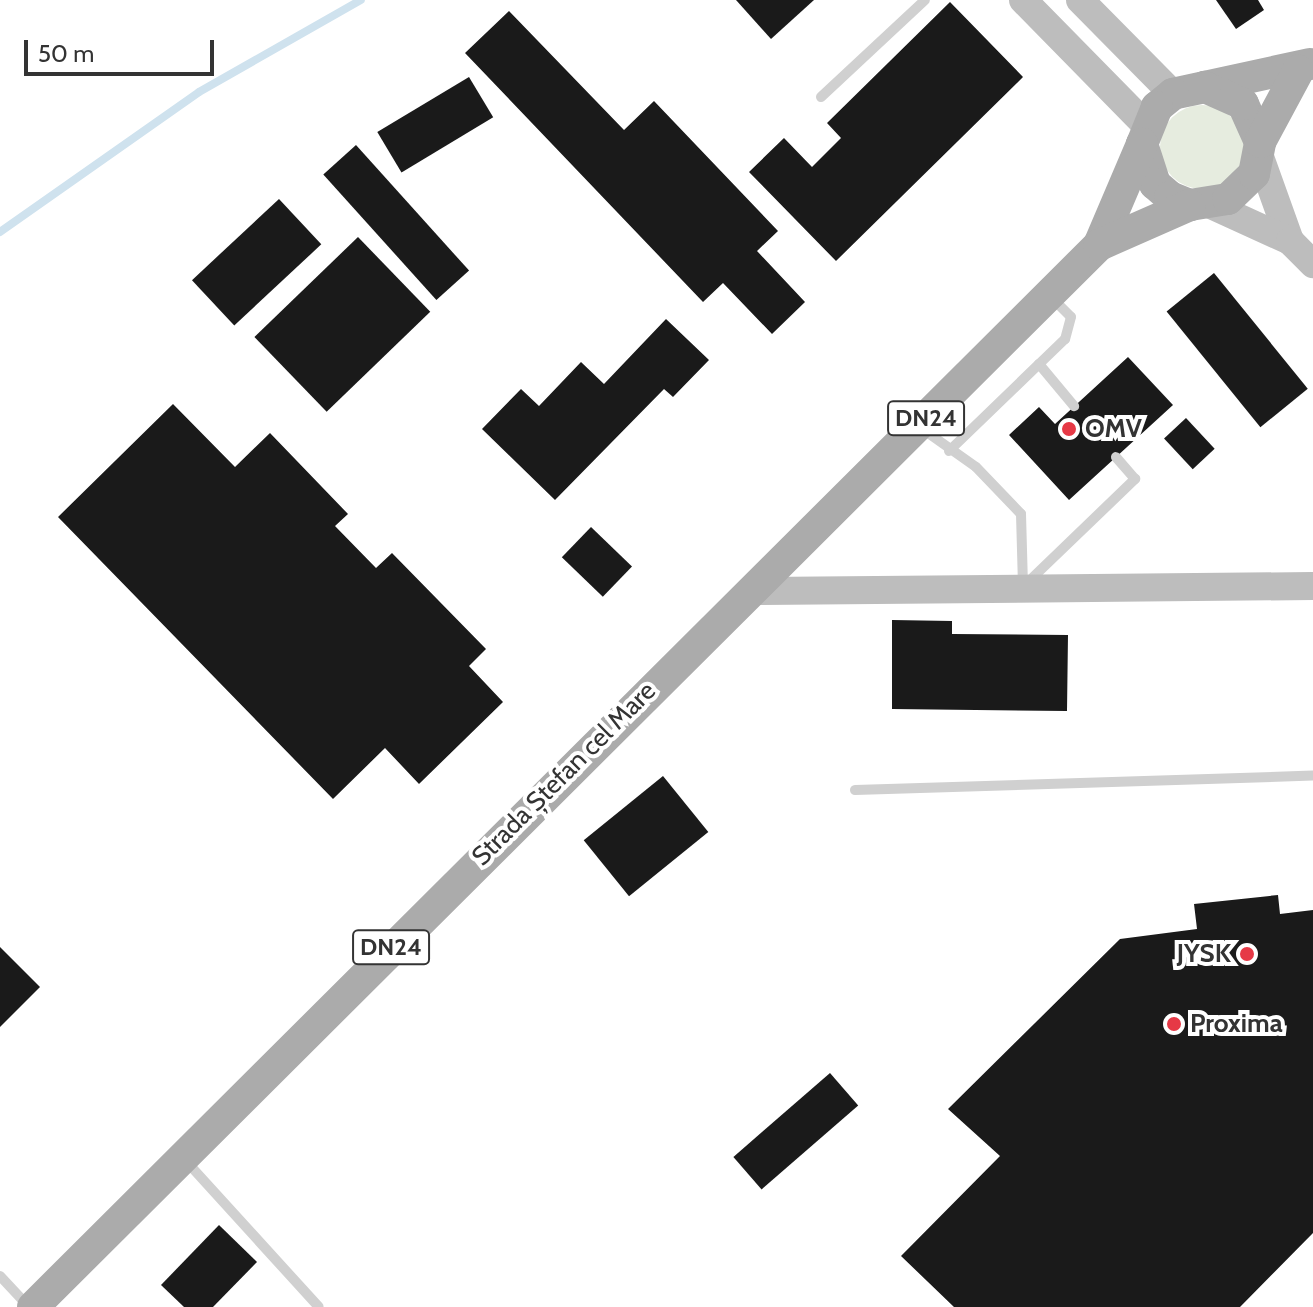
<!DOCTYPE html>
<html>
<head>
<meta charset="utf-8">
<style>
	body { margin:0 }
	#map { position:relative; width:1313px; height:1307px; overflow:hidden; background:#fff; font-family:Cabin,sans-serif }
	div>[style] { position:absolute }
	[style*='--x'] { left:calc(var(--x)*1px); top:calc(var(--y)*1px); width:calc(var(--w)*1px); rotate:calc(var(--a)*1deg) }
	.green>* { inset:0; background:#e6ecdf }
	.round { border-radius:50% }
	.stream>* { height:8px; margin:-4px; padding:0 4px; transform-origin:4px; border-radius:4px; background:#cfe2ee }
	.building>* { inset:0; background:#1a1a1a; transform-origin:0 0 }
	.lane>* { height:10px; margin:-5px; padding:0 5px; transform-origin:5px; border-radius:5px; background:#d0d0d0 }
	.secondary>* { height:28px; margin:-14px; padding:0 14px; transform-origin:14px; border-radius:14px; background:#bdbdbd }
	.primary>* { height:32px; margin:-16px; padding:0 16px; transform-origin:16px; border-radius:16px; background:#ababab }
	.dots>* { width:22px; height:22px; translate:-50% -50%; box-sizing:border-box; border:4px solid #fff; border-radius:50% }
	span { translate:-50% -50%; white-space:nowrap; text-align:center; line-height:1.15; -webkit-text-stroke:8px #fff; paint-order:stroke }
	.shield-label span { padding:2px 6px; background:#fff; border:2px solid; border-radius:6px; -webkit-text-stroke-width:0 }
	.shield-label { font-size:24px; color:#333; font-weight:700 }
	.poi-label { font-size:26px; color:#333; font-weight:700 }
	.left { translate:0 -50%; text-align:left }
	.right { translate:-100% -50%; text-align:right }
	.street-label { font-size:26px; color:#333 }
	.scale { position:absolute; left:24px; top:40px; width:190px; height:36px; box-sizing:border-box; border:4px solid #333; border-top:0; padding-left:10px; font-size:24px; line-height:28px; white-space:nowrap; color:#333; -webkit-text-stroke:6px #fff; paint-order:stroke }
</style>
</head>
<body>
<div id="map">
	<div class="green">
		<i class="round" style="left:1160px;top:105px;width:84px;height:84px"></i>
	</div>
	<div class="stream">
		<i style="--x:0;--y:232;--w:243;--a:-35.1"></i>
		<i style="--x:199;--y:92;--w:186;--a:-29.6"></i>
	</div>
	<div class="building">
		<i style="clip-path:polygon(736px 0,814px 0,771px 39px)"></i>
		<i style="clip-path:polygon(1216px 0,1258px 0,1264px 10px,1236px 29px)"></i>
		<i style="clip-path:polygon(950px 2px,1023px 77px,836px 261px,749px 172px,784px 138px,812px 167px,841px 138px,827px 123px)"></i>
		<i style="clip-path:polygon(509px 11px,624px 130px,654px 101px,778px 231px,757px 251px,805px 302px,772px 334px,723px 283px,703px 302px,465px 53px)"></i>
		<i style="left:469px;top:77px;width:47px;height:107px;rotate:59deg"></i>
		<i style="left:356px;top:145px;width:169px;height:44px;rotate:48deg"></i>
		<i style="left:279px;top:199px;width:62px;height:119px;rotate:47deg"></i>
		<i style="left:358px;top:237px;width:104px;height:144px;rotate:46deg"></i>
		<i style="left:1214px;top:273px;width:149px;height:61px;rotate:51deg"></i>
		<i style="clip-path:polygon(666px 319px,709px 360px,673px 397px,664px 389px,555px 500px,482px 429px,521px 389px,539px 406px,581px 362px,604px 384px)"></i>
		<i style="clip-path:polygon(1128px 357px,1173px 405px,1069px 500px,1009px 435px,1039px 407px,1055px 424px)"></i>
		<i style="clip-path:polygon(173px 404px,235px 467px,270px 433px,348px 514px,335px 526px,376px 568px,392px 553px,486px 649px,469px 666px,503px 702px,419px 784px,385px 748px,333px 799px,58px 517px)"></i>
		<i style="left:1186px;top:418px;width:42px;height:30px;rotate:47deg"></i>
		<i style="left:591px;top:527px;width:57px;height:42px;rotate:44deg"></i>
		<i style="clip-path:polygon(892px 620px,952px 621px,952px 634px,1068px 635px,1067px 711px,892px 709px)"></i>
		<i style="left:663px;top:776px;width:72px;height:102px;rotate:51deg"></i>
		<i style="clip-path:polygon(1278px 895px,1280px 914px,1313px 910px,1313px 1233px,1240px 1307px,954px 1307px,901px 1256px,1000px 1156px,948px 1109px,1120px 939px,1197px 929px,1194px 904px)"></i>
		<i style="clip-path:polygon(0 947px,40px 987px,0 1027px)"></i>
		<i style="left:830px;top:1073px;width:43px;height:128px;rotate:49deg"></i>
		<i style="clip-path:polygon(219px 1225px,257px 1262px,213px 1307px,184px 1307px,161px 1285px)"></i>
	</div>
	<div class="lane">
		<i style="--x:821;--y:97;--w:142;--a:-43"></i>
		<i style="--x:1051;--y:297;--w:28;--a:45"></i>
		<i style="--x:1071;--y:317;--w:23;--a:105"></i>
		<i style="--x:1065;--y:339;--w:36;--a:136"></i>
		<i style="--x:1039;--y:364;--w:55;--a:50.2"></i>
		<i style="--x:921;--y:428;--w:67;--a:35.3"></i>
		<i style="--x:976;--y:467;--w:65;--a:46.2"></i>
		<i style="--x:1021;--y:514;--w:71;--a:88.4"></i>
		<i style="--x:949;--y:451;--w:125;--a:-44"></i>
		<i style="--x:1028;--y:582;--w:149;--a:-43.9"></i>
		<i style="--x:1135;--y:479;--w:29;--a:-131"></i>
		<i style="--x:855;--y:790;--w:458;--a:-1.8"></i>
		<i style="--x:186;--y:1161;--w:197;--a:47.7"></i>
		<i style="--x:0;--y:1276;--w:42;--a:46.9"></i>
	</div>
	<div class="secondary">
		<i style="--x:1023;--y:0;--w:175;--a:45.5"></i>
		<i style="--x:1080;--y:0;--w:132;--a:45.3"></i>
		<i style="--x:1260;--y:157;--w:89;--a:70.3"></i>
		<i style="--x:1211;--y:205;--w:87;--a:24.5"></i>
		<i style="--x:1290;--y:241;--w:33;--a:45"></i>
		<i style="--x:752;--y:591;--w:561;--a:-0.51"></i>
	</div>
	<div class="primary">
		<i style="--x:1205;--y:87;--w:107;--a:-12.4"></i>
		<i style="--x:1260;--y:142;--w:42;--a:-114.1"></i>
		<i style="--x:1243;--y:104;--w:42;--a:-155.9"></i>
		<i style="--x:1205;--y:87;--w:33;--a:168"></i>
		<i style="--x:1173;--y:94;--w:21;--a:141"></i>
		<i style="--x:1157;--y:107;--w:40;--a:112"></i>
		<i style="--x:1142;--y:144;--w:42;--a:72"></i>
		<i style="--x:1155;--y:184;--w:20;--a:41"></i>
		<i style="--x:1170;--y:197;--w:22;--a:22"></i>
		<i style="--x:1190;--y:205;--w:38;--a:-9"></i>
		<i style="--x:1228;--y:199;--w:36;--a:-44"></i>
		<i style="--x:1254;--y:174;--w:33;--a:-79"></i>
		<i style="--x:1260;--y:142;--w:81;--a:-61.8"></i>
		<i style="--x:1099;--y:245;--w:110;--a:-66.9"></i>
		<i style="--x:33;--y:1307;--w:1505;--a:-44.89"></i>
		<i style="--x:1099;--y:245;--w:99;--a:-23.7"></i>
	</div>
	<div class="dots">
		<i style="left:1069px;top:429px;background:#e63946"></i>
		<i style="left:1247px;top:954px;background:#e63946"></i>
		<i style="left:1174px;top:1024px;background:#e63946"></i>
	</div>
	<div class="shield-label">
		<span style="left:926px;top:418px">DN24</span>
		<span style="left:391px;top:947px">DN24</span>
	</div>
	<div class="poi-label">
		<span class="left" style="left:1085px;top:429px">OMV</span>
		<span class="right" style="left:1231px;top:954px">JYSK</span>
		<span class="left" style="left:1190px;top:1024px">Proxima</span>
	</div>
	<div class="street-label">
		<span style="left:564px;top:774px;rotate:-45deg">Strada Ștefan cel Mare</span>
	</div>
	<div class="scale">50 m</div>
</div>
</body>
</html>
